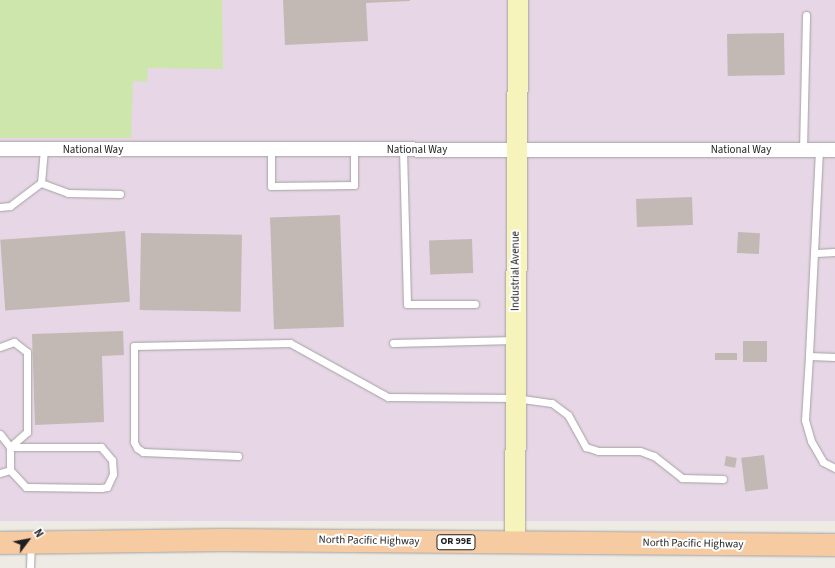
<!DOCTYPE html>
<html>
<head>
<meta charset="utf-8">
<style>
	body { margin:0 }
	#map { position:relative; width:835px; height:568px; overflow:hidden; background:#eeeae4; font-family:"Source Sans 3",sans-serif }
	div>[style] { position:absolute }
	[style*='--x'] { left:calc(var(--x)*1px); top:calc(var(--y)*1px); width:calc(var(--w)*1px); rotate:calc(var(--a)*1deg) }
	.industrial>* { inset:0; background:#e7d6e5; transform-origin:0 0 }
	.grass>* { inset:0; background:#cde6ac }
	.building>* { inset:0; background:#c2b9b4; transform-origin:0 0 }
	.roads { filter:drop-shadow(0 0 1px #a2a2a2) drop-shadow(0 0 1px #a2a2a2) }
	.lane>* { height:7px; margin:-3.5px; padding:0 3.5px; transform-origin:3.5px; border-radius:3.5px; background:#fff }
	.street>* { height:14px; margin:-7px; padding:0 7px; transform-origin:7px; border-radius:7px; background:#fff }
	.secondary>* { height:20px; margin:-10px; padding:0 10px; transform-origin:10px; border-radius:10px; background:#f6f4ba }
	.primary>* { height:22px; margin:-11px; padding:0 11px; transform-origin:11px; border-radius:11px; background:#f7cba1 }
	span { translate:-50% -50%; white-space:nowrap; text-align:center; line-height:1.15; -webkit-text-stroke:4px #fff; paint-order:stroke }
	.shield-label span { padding:1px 3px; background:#fff; border:1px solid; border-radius:3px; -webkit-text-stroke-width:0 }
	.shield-label { font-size:10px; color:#1e1e1e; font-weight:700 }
	.street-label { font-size:11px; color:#1e1e1e }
	.north { position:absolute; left:8px; top:520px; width:40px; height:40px; -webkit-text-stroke:3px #fff; paint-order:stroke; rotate:58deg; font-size:11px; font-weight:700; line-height:16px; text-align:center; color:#1e1e1e }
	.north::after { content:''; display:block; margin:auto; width:14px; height:18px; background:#1e1e1e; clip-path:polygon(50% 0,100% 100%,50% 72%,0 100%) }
</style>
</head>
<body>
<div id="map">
	<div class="industrial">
		<i style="left:0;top:0;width:835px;height:521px"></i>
	</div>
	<div class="grass">
		<i style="clip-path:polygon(0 0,222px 0,223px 69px,148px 68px,147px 82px,133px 81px,131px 138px,0 138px)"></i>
	</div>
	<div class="building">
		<i style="clip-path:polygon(283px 0,410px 0,410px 1px,366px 3px,368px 41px,285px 45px)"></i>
		<i style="left:784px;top:33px;width:42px;height:57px;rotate:89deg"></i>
		<i style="left:692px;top:197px;width:28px;height:56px;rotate:88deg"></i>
		<i style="left:340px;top:215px;width:112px;height:70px;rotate:88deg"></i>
		<i style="left:125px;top:231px;width:71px;height:125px;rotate:86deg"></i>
		<i style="left:738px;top:232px;width:22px;height:21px;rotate:3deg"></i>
		<i style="left:141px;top:233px;width:101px;height:77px;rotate:1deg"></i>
		<i style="left:472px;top:239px;width:34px;height:43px;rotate:88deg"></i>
		<i style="clip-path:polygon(123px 331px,124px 355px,102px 356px,104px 422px,35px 425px,32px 334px)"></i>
		<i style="left:743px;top:341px;width:24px;height:21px"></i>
		<i style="left:715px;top:353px;width:22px;height:7px"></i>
		<i style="left:764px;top:455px;width:34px;height:23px;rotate:83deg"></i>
		<i style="left:726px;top:456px;width:11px;height:10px;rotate:10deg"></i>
	</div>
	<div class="roads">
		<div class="lane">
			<i style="--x:271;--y:150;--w:36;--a:90"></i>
			<i style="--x:271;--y:186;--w:83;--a:-0.7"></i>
			<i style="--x:354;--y:185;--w:35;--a:-90"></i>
			<i style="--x:403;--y:150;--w:154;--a:88.5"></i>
			<i style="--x:407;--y:304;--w:68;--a:0"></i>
			<i style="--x:803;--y:150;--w:135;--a:-88.7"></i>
			<i style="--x:819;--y:150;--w:206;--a:92.8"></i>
			<i style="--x:809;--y:356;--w:26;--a:2"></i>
			<i style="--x:41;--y:183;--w:29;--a:20"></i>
			<i style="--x:68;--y:193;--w:52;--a:1.1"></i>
			<i style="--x:0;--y:207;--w:10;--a:-6"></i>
			<i style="--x:10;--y:206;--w:39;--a:-37"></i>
			<i style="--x:41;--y:183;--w:33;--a:-85"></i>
			<i style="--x:816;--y:253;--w:19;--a:-3"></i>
			<i style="--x:393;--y:343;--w:122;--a:-1.4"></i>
			<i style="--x:0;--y:347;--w:15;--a:-20"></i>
			<i style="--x:14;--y:342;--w:16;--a:38"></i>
			<i style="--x:27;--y:352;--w:80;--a:90"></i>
			<i style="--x:27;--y:432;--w:23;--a:139"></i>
			<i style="--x:809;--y:356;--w:64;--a:93.6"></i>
			<i style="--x:805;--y:420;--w:22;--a:74"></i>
			<i style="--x:811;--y:441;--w:24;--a:60"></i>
			<i style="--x:823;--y:462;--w:13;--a:27"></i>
			<i style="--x:0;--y:434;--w:16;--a:52"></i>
			<i style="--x:10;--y:447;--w:23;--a:90"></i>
			<i style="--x:10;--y:470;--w:10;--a:163"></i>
			<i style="--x:238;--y:456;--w:95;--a:-177.6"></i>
			<i style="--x:143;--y:452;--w:7;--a:-146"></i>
			<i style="--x:137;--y:448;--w:7;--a:-117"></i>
			<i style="--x:134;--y:442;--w:96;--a:-90"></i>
			<i style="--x:134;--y:346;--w:156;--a:-1.1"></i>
			<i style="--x:290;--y:343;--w:112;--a:28.9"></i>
			<i style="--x:388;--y:397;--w:127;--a:0.5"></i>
			<i style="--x:515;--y:398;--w:37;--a:8"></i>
			<i style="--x:552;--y:403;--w:20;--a:37"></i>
			<i style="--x:568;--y:415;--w:37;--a:61"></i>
			<i style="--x:586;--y:447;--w:13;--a:18"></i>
			<i style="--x:598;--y:451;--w:42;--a:0"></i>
			<i style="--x:640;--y:451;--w:15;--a:20"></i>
			<i style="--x:654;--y:456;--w:36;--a:38"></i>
			<i style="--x:682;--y:478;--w:41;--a:1.4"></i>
			<i style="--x:10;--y:470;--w:23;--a:47"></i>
			<i style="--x:26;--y:487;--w:75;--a:0.8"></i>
			<i style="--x:101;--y:488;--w:6;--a:-9"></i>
			<i style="--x:107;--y:487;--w:14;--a:-65"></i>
			<i style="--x:113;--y:474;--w:14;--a:-94"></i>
			<i style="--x:112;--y:460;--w:17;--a:-130"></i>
			<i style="--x:101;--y:447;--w:91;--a:180"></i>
			<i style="--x:30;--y:568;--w:24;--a:-88"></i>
		</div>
		<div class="street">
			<i style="--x:0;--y:149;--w:835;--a:0.07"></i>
		</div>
		<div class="secondary">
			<i style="--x:515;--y:542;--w:542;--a:-89.68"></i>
		</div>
		<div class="primary">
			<i style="--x:0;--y:543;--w:222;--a:-0.8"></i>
			<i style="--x:222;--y:540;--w:613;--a:0.47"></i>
		</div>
	</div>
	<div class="shield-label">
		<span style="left:456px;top:542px">OR 99E</span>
	</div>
	<div class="street-label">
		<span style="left:93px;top:150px">National Way</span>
		<span style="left:417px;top:150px">National Way</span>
		<span style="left:741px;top:150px">National Way</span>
		<span style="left:516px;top:271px;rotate:-90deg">Industrial Avenue</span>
		<span style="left:369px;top:541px;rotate:1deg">North Pacific Highway</span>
		<span style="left:693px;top:544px;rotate:1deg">North Pacific Highway</span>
	</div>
	<div class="north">N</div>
</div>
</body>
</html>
